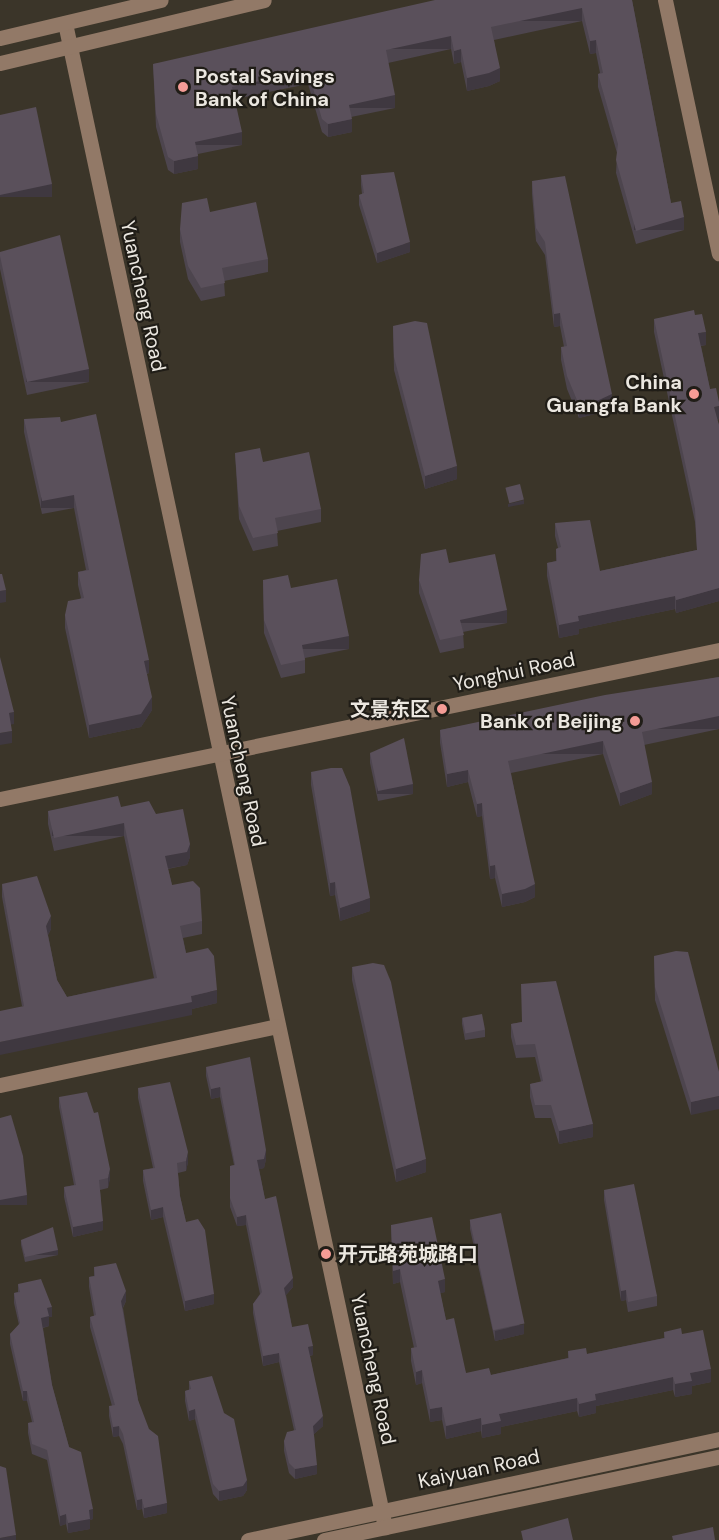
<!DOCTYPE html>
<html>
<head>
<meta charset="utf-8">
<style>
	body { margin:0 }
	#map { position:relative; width:719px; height:1540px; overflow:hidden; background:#3b3529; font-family:"DM Sans","Noto Sans SC",sans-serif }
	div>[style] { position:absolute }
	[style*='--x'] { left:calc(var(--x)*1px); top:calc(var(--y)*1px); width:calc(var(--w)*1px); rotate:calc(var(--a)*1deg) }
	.minor>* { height:15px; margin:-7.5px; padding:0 7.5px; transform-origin:7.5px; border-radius:7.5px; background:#927967 }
	.wall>* { inset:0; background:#4d454e }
	.shaded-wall>* { inset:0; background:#3f3840; transform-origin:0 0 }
	.building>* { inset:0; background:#5a505b; transform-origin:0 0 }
	.dots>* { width:16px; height:16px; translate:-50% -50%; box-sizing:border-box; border:3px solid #201d17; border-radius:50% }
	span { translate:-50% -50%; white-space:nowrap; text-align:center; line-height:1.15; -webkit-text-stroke:4.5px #201d17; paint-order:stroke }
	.poi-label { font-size:20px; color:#ebe7e0; font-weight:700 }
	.left { translate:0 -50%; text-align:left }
	.right { translate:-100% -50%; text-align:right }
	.street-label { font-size:20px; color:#ebe7e0 }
</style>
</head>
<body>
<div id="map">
	<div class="minor">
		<i style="--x:665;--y:0;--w:259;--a:78"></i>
		<i style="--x:65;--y:23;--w:1538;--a:77.99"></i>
		<i style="--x:0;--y:38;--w:165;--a:-13.3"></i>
		<i style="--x:0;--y:63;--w:271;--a:-13.4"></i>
		<i style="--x:0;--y:799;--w:734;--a:-11.71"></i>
		<i style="--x:0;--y:1085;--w:283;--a:-12"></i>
		<i style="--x:248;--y:1540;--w:482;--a:-12.1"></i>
		<i style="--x:324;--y:1540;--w:404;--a:-11.9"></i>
	</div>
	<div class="wall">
		<i style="clip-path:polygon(632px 0,671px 203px,684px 230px,636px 244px,616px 173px,617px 153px,598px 87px,598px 74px,600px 73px,596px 53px,590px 54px,582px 21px,494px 40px,500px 81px,489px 86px,467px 91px,461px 62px,454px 64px,451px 49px,388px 63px,395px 108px,351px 117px,352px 132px,328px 137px,322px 132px,308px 84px,235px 99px,242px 145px,198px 154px,198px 169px,174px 174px,168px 170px,156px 127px,153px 64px)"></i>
		<i style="clip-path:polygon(361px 175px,410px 252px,377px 263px,359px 205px,359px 195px,362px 194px,361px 185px)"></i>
		<i style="clip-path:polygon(532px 181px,612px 407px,599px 413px,579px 418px,567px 389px,561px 360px,561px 347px,564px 347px,560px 326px,554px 327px,545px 255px,536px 241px,532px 194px)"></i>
		<i style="clip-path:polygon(210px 212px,268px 259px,268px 272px,224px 281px,225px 296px,201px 301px,188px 279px,180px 242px,180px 229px)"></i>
		<i style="clip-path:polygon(0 252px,89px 382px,27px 395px,0 269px)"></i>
		<i style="clip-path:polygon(695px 315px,706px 345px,701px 346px,710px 389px,719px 419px,717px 420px,719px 425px,719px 601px,676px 613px,675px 609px,579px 629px,579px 634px,559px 638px,547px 576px,547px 563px,556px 561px,556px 549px,558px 548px,555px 536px,555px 523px,600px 571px,697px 550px,695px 522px,654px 332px,654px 319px)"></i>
		<i style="clip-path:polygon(393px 326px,457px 479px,425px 489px,394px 370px)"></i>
		<i style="clip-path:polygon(24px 419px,61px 422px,149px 673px,147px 674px,152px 710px,141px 727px,89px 738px,65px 628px,65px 615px,81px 598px,78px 585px,78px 572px,86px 570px,74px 508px,42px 514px,24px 432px)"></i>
		<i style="clip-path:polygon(235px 453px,263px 462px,321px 509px,321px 522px,277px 531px,278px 546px,253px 551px,239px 519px)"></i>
		<i style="clip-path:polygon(449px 563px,507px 623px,463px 632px,464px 648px,440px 653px,419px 593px,419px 580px)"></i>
		<i style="clip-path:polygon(263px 580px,291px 588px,349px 649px,305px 658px,305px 673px,281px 678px,264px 633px)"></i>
		<i style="clip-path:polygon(719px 677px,719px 729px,644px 745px,652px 794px,620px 806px,603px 754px,511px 773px,535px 897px,525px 902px,502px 907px,495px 878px,490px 879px,482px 816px,477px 817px,468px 782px,447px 787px,440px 743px,440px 730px)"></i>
		<i style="clip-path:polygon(370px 753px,413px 794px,378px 801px,370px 763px)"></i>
		<i style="clip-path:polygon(311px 772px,370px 911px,340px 921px,335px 895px,330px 896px,311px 785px)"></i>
		<i style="clip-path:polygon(121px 807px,156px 814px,190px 857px,187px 865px,168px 869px,172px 885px,202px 921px,202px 934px,183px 938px,186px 953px,217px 1003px,192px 1009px,192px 1015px,22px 1006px,2px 897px,2px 884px,51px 929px,48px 935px,57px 980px,67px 997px,154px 978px,124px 836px,54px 851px,48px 824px,48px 811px)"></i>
		<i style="clip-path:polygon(654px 956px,719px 1072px,691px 1115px,655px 1000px)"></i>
		<i style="clip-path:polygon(352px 967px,426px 1172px,396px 1182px,352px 980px)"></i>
		<i style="clip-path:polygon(462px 1018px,485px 1030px,485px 1037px,465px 1040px,462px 1024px)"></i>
		<i style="clip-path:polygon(522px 1022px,593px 1137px,559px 1144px,551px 1118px,535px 1118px,530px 1097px,530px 1084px,541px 1082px,535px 1057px,516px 1058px,511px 1037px,511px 1024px)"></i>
		<i style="clip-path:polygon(206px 1067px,266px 1159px,264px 1168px,259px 1169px,265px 1199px,293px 1287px,286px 1295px,292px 1327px,313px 1355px,310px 1356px,323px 1426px,314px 1434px,317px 1474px,295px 1479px,289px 1473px,284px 1451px,284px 1441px,294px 1430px,279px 1362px,263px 1366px,253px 1313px,253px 1304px,260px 1294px,246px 1225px,237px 1226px,230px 1207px,230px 1166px,234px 1165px,220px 1097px,211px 1099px,206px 1076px)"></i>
		<i style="clip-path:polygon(138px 1088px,188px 1162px,186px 1171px,178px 1173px,180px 1196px,186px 1222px,214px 1304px,185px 1311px,163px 1217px,151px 1220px,143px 1181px,143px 1170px,153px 1168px,138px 1098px)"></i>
		<i style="clip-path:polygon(59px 1097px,110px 1178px,108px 1188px,100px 1190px,103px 1230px,73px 1237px,64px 1197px,64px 1187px,74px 1185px,59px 1107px)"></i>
		<i style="clip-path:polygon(604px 1190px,657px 1296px,657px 1306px,628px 1312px,626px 1300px,621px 1301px,604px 1200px)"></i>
		<i style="clip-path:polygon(470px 1219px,524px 1334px,495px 1341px,470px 1229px)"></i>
		<i style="clip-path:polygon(391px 1225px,445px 1292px,440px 1293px,446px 1320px,466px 1373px,491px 1375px,568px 1358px,568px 1351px,587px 1354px,664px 1338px,664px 1332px,682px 1334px,711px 1382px,692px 1386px,692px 1394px,675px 1397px,673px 1390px,596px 1406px,596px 1413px,579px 1417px,577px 1411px,501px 1427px,501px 1434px,482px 1438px,481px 1431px,446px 1439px,442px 1420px,430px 1422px,422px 1383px,416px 1385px,411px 1361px,411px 1348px,414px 1348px,400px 1282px,393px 1284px)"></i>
		<i style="clip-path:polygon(21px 1240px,58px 1255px,25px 1262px,21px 1245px)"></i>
		<i style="clip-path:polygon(94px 1267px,126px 1301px,123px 1308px,138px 1400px,167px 1513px,144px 1518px,142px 1509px,137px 1510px,123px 1444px,119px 1436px,113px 1437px,109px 1416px,109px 1406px,112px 1406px,90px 1327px,90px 1317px,94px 1316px,89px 1287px,89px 1277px,94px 1276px)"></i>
		<i style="clip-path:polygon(18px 1284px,52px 1317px,49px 1317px,49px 1326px,43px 1328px,52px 1385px,69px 1447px,93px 1519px,90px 1520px,90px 1529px,68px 1533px,66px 1524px,60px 1526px,47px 1460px,32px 1454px,28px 1433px,28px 1423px,32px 1422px,27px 1401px,23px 1401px,10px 1344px,10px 1334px,19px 1325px,14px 1303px,14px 1293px,18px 1292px)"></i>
		<i style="clip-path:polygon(189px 1381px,247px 1490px,243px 1496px,219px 1501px,213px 1494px,195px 1419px,189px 1421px,185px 1401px,185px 1391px,189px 1390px)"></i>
	</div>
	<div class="shaded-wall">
		<i style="left:582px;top:8px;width:13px;height:93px;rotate:90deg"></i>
		<i style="left:451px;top:36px;width:13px;height:66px;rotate:90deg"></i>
		<i style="clip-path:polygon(596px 40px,596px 53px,590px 54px,590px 41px)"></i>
		<i style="clip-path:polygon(461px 49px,461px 62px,454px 64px,454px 51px)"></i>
		<i style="clip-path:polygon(500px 68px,500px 81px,489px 86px,467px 91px,467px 78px)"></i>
		<i style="left:308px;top:71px;width:13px;height:78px;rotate:90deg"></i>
		<i style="left:395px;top:95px;width:13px;height:47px;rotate:90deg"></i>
		<i style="clip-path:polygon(352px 119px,352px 132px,328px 137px,328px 124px)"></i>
		<i style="left:242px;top:132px;width:13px;height:48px;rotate:90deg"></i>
		<i style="clip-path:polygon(198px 156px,198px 169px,174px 174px,174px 161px)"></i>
		<i style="left:52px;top:184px;width:13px;height:53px;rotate:90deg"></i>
		<i style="left:684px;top:217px;width:13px;height:50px;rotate:90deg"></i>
		<i style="clip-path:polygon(410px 242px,410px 252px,377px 263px,377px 253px)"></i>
		<i style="clip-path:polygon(560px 313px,560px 326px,554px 327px,554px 314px)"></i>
		<i style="clip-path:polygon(706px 332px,706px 345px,698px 346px,698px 333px)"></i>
		<i style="left:89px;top:369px;width:13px;height:63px;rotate:90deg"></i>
		<i style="clip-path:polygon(612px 394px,612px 407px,599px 413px,579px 418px,579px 405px)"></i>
		<i style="clip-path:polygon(719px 406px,719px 419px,714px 420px,714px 407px)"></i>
		<i style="clip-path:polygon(457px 466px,457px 479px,425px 489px,425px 476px)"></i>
		<i style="left:74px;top:495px;width:13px;height:33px;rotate:90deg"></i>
		<i style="clip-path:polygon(524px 500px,524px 504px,508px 507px,508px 504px)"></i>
		<i style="clip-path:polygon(719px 588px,719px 601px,676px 613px,676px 600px)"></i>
		<i style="clip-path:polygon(6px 590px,6px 602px,0 603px,0 591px)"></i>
		<i style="clip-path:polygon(675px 596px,675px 609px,579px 629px,579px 634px,559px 638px,559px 625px,578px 616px)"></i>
		<i style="left:507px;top:610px;width:13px;height:48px;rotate:90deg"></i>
		<i style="left:349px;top:636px;width:13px;height:48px;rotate:90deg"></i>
		<i style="clip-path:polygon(149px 660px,149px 673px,144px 674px,144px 661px)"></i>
		<i style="clip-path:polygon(152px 697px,152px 710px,141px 727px,89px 738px,89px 725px)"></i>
		<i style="clip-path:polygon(14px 712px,14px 724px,9px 725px,9px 713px)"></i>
		<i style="left:719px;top:716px;width:13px;height:79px;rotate:90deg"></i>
		<i style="clip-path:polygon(12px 731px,12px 743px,0 745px,0 733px)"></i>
		<i style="left:603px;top:741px;width:13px;height:97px;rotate:90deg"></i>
		<i style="clip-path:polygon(468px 770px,468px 782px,447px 787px,447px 774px)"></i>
		<i style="clip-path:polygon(652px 782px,652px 794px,620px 806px,620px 793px)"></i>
		<i style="left:413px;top:784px;width:10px;height:36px;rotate:90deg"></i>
		<i style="clip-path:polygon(482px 803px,482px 816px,477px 817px,477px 804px)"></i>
		<i style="left:124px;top:823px;width:13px;height:72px;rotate:90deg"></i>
		<i style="clip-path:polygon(190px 844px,190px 857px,187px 865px,165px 869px,165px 856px)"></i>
		<i style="clip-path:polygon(495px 865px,495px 878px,490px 879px,490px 866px)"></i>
		<i style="clip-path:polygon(335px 882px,335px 895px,330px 896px,330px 883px)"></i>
		<i style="clip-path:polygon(535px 884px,535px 897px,525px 902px,502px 907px,502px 894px)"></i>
		<i style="clip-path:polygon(370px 898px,370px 911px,340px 921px,340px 908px)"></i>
		<i style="clip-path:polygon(51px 916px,51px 929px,46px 939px,46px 926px)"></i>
		<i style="clip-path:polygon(217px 990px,217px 1003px,192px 1009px,192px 1015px,0 1055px,0 1042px)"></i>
		<i style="clip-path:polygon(220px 1087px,220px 1097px,211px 1099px,211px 1089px)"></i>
		<i style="clip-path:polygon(719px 1096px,719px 1109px,691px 1115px,691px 1102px)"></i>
		<i style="clip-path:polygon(593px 1124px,593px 1137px,559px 1144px,559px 1131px)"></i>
		<i style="clip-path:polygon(266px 1150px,266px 1159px,264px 1168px,257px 1170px,257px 1160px)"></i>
		<i style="clip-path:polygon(188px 1152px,188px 1162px,186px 1171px,186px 1161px)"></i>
		<i style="clip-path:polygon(426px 1159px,426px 1172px,396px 1182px,396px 1169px)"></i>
		<i style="clip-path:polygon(110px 1169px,110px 1178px,108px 1188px,108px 1178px)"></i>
		<i style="left:27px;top:1195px;width:10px;height:27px;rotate:90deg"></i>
		<i style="clip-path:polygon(163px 1207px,163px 1217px,151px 1220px,151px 1210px)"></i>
		<i style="clip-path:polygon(246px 1215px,246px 1225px,237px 1226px,237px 1217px)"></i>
		<i style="clip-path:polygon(103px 1221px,103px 1230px,73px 1237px,73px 1227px)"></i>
		<i style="left:58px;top:1250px;width:5px;height:34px;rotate:90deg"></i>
		<i style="clip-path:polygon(400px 1269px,400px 1282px,393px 1284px,393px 1271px)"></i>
		<i style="clip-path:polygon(293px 1278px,293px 1287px,284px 1297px,284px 1288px)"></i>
		<i style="clip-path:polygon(445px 1279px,445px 1292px,438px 1294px,438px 1281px)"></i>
		<i style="clip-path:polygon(626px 1290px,626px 1300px,621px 1301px,621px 1291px)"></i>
		<i style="clip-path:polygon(126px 1291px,126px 1301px,121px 1311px,121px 1301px)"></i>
		<i style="clip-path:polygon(214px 1294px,214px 1304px,185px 1311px,185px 1301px)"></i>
		<i style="clip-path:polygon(52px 1307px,52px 1317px,49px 1317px,49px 1326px,41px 1328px,41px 1318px,47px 1308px)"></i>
		<i style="clip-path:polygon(524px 1324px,524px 1334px,495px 1341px,495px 1331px)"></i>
		<i style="clip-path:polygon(313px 1346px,313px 1355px,308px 1356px,308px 1347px)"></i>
		<i style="clip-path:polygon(279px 1353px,279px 1362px,263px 1366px,263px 1356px)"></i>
		<i style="clip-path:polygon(711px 1369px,711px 1382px,692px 1386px,692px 1394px,675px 1397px,675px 1384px,690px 1373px)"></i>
		<i style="clip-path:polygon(422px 1370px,422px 1383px,416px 1385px,416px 1372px)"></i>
		<i style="clip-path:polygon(673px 1377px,673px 1390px,596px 1406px,596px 1413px,579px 1417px,579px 1404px,595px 1394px)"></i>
		<i style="left:23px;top:1391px;width:4px;height:10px"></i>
		<i style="clip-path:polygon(577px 1398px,577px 1411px,501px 1427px,501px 1434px,482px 1438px,482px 1425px,499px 1414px)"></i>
		<i style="clip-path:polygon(442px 1407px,442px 1420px,430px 1422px,430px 1409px)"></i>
		<i style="clip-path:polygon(195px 1409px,195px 1419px,189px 1421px,189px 1411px)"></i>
		<i style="clip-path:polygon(323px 1416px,323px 1426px,313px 1435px,313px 1426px)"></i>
		<i style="clip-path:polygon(481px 1418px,481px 1431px,446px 1439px,446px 1426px)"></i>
		<i style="clip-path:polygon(119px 1426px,119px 1436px,113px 1437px,113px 1427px)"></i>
		<i style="clip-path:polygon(317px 1465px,317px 1474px,295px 1479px,295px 1469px)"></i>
		<i style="clip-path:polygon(247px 1480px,247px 1490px,243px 1496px,219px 1501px,219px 1491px)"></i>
		<i style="clip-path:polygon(142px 1499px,142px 1509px,137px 1510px,137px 1500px)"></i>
		<i style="clip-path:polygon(167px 1503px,167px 1513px,144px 1518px,144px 1508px)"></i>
		<i style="clip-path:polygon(93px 1509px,93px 1519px,90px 1520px,90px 1529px,68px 1533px,68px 1523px,89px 1510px)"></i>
		<i style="clip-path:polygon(66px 1514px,66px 1524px,60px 1526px,60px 1516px)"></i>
		<i style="clip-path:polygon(16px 1535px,16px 1540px,0 1540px,0 1538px)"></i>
	</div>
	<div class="building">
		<i style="clip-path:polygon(435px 0,632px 0,671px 203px,681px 201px,684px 217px,636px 231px,616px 160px,618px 144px,598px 74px,603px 73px,596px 40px,590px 41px,582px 8px,491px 27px,500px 68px,489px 73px,467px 78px,461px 49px,454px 51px,451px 36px,386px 50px,395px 95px,349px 105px,352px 119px,328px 124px,322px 119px,308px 71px,232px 87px,242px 132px,195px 142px,198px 156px,174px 161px,168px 157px,156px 114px,153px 64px)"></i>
		<i style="clip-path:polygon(36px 107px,52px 184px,0 195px,0 115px)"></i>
		<i style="clip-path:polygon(394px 172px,410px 242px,377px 253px,359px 195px,364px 193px,361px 175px)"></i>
		<i style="clip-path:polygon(565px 176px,612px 394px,599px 400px,579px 405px,567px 376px,561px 347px,567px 346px,560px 313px,554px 314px,545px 242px,536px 228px,532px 181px)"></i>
		<i style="clip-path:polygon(207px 198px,210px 212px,256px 202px,268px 259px,222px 268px,225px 283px,201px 288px,188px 266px,180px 229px,182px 203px)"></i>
		<i style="clip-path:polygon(60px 235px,89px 369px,27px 382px,0 256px,0 252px)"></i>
		<i style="clip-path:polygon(694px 310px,695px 315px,702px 314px,706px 332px,698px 333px,710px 389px,716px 388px,719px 402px,719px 406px,714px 407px,719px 425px,719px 588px,676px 600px,675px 596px,578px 616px,579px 621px,559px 625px,547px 563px,557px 561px,556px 549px,561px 547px,555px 523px,590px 520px,600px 571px,697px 550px,695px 509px,654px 319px)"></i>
		<i style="clip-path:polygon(415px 321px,427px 323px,457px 466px,425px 476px,394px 357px,393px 326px)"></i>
		<i style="clip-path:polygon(96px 414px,149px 660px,144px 661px,152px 697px,141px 714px,89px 725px,65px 615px,68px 601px,84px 598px,78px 572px,89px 570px,74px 495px,42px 501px,24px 419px,60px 417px,61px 422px)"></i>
		<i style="clip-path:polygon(260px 448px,263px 462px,309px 452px,321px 509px,275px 518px,278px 533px,253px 538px,239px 506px,235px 453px)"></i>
		<i style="left:520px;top:484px;width:16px;height:15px;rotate:76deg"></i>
		<i style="clip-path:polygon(446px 549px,449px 563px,495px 554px,507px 610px,460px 620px,464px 635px,440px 640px,419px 580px,421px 554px)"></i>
		<i style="clip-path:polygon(0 574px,2px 574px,6px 590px,0 591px)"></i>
		<i style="clip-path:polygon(288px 575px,291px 588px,337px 579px,349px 636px,302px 645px,305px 660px,281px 665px,264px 620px,263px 580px)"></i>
		<i style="clip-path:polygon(0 657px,14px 712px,9px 713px,12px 731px,0 733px)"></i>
		<i style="clip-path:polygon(719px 677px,719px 716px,642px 732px,652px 782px,620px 793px,603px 741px,508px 761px,535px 884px,525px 889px,502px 894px,495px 865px,490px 866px,482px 803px,477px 804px,468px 770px,447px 774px,440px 730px,605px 695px)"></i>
		<i style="clip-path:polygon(404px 738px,413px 784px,378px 791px,370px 753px)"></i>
		<i style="clip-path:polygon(331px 768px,342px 768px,350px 787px,370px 898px,340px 908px,335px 882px,330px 883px,311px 772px)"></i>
		<i style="clip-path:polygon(118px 796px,121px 807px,149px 801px,156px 814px,183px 809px,190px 844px,187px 852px,165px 856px,172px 885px,193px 881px,200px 888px,202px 921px,180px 926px,186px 953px,208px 948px,214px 956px,217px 990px,191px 996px,192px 1002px,0 1042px,0 1011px,24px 1006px,2px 884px,37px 876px,51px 916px,46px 926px,57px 980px,67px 997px,157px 978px,124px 823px,54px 838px,48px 811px)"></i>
		<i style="clip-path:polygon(676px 951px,688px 952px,719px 1072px,719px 1096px,691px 1102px,655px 987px,654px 956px)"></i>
		<i style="clip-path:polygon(373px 963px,384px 965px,391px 982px,426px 1159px,396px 1169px,352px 967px)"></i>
		<i style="clip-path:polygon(556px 981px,593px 1124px,559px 1131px,551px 1105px,535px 1105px,530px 1084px,543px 1081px,542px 1076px,535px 1044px,516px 1045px,511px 1024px,522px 1022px,521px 984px)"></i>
		<i style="left:482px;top:1014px;width:16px;height:20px;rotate:79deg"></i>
		<i style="clip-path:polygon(250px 1057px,266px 1150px,264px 1159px,257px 1160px,265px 1199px,276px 1196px,293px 1278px,284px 1288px,292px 1327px,308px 1324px,313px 1346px,308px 1347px,323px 1416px,313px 1426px,317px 1465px,295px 1469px,289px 1463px,284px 1441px,287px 1432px,296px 1430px,279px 1353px,263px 1356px,253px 1304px,262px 1292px,246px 1215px,237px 1217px,230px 1198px,230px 1166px,235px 1165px,220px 1087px,211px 1089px,206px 1067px)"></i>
		<i style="clip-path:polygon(170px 1082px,188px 1152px,186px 1161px,177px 1163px,180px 1196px,186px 1222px,198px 1219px,205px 1230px,214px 1294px,185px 1301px,163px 1207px,151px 1210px,143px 1170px,155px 1168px,138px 1088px)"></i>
		<i style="clip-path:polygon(87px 1092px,94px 1113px,98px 1112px,110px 1169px,108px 1178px,99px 1180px,103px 1221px,73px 1227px,64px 1187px,76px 1185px,59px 1097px)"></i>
		<i style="clip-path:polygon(11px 1115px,23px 1156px,27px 1195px,0 1200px,0 1118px)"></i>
		<i style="clip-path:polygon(634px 1184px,657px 1296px,628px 1302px,626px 1290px,621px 1291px,604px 1190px)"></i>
		<i style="left:501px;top:1213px;width:113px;height:32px;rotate:78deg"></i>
		<i style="clip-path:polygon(432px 1217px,445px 1279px,438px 1281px,446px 1320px,454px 1318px,466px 1373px,489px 1368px,491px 1375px,569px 1358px,568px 1351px,586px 1348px,587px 1354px,665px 1338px,664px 1332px,681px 1328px,682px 1334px,703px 1330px,711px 1369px,690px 1373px,692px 1381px,675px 1384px,673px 1377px,595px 1394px,596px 1400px,579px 1404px,577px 1398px,499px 1414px,501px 1421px,482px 1425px,481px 1418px,446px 1426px,442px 1407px,430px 1409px,422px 1370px,416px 1372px,411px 1348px,417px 1347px,400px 1269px,393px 1271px,391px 1225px)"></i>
		<i style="clip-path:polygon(53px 1227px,58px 1250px,25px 1257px,21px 1240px)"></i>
		<i style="clip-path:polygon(116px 1263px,126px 1291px,121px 1301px,138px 1400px,149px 1429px,158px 1436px,167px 1503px,144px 1508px,142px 1499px,137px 1500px,123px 1434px,119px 1426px,113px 1427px,109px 1406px,115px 1405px,90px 1317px,96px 1315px,89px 1277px,95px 1276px,94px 1267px)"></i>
		<i style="clip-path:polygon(41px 1279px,52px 1307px,47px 1308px,49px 1316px,41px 1318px,52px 1385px,69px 1447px,81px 1452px,93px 1509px,89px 1510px,90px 1519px,68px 1523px,66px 1514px,60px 1516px,47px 1450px,32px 1444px,28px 1423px,34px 1422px,27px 1391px,23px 1391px,10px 1334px,20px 1323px,14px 1293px,20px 1292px,18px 1284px)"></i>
		<i style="clip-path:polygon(212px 1376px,224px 1413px,234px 1419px,247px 1480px,243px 1486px,219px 1491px,213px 1484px,195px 1409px,189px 1411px,185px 1391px,191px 1389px,189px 1381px)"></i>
		<i style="clip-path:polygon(0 1466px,6px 1468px,16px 1535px,0 1538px)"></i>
		<i style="clip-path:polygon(568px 1518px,573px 1540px,523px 1540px,521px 1531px)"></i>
		<i style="clip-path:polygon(713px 1527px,715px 1540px,673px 1540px,672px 1536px)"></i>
	</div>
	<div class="dots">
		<i style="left:183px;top:87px;background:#f59c96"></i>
		<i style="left:694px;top:394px;background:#f59c96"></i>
		<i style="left:442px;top:709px;background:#f59c96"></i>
		<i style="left:635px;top:721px;background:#f59c96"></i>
		<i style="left:326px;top:1254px;background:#f59c96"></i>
	</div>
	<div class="poi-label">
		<span class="left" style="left:195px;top:88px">Postal Savings<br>Bank of China</span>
		<span class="right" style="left:682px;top:394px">China<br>Guangfa Bank</span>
		<span class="right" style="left:430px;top:709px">文景东区</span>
		<span class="right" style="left:623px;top:721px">Bank of Beijing</span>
		<span class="left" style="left:338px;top:1254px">开元路苑城路口</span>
	</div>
	<div class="street-label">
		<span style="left:143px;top:296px;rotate:78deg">Yuancheng Road</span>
		<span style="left:514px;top:672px;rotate:-12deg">Yonghui Road</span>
		<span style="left:243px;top:771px;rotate:78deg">Yuancheng Road</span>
		<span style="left:373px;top:1369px;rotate:78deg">Yuancheng Road</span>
		<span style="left:479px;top:1469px;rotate:-12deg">Kaiyuan Road</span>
	</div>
</div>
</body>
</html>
